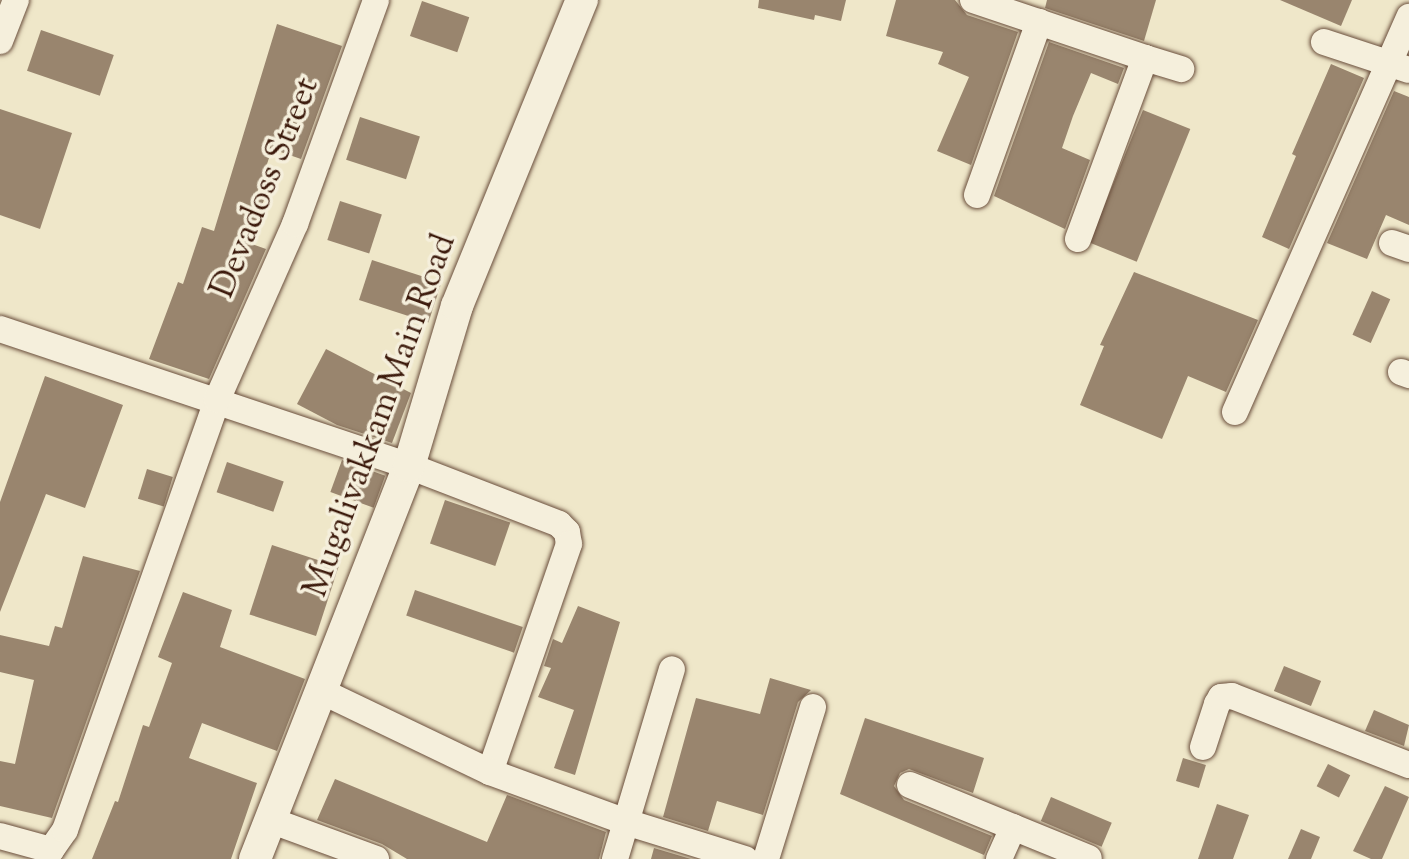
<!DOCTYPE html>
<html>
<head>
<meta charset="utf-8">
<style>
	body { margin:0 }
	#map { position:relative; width:1409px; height:859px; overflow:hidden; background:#efe7c9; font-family:"Sorts Mill Goudy",serif }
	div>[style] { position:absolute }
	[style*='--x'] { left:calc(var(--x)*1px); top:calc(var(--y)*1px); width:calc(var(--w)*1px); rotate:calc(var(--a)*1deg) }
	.building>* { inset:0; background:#99856e; transform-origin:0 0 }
	.roads { filter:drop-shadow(0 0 2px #694d3b) drop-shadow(0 0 2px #694d3b) }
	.minor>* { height:26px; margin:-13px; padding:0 13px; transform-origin:13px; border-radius:13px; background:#f5efdc }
	.tertiary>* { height:32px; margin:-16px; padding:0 16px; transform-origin:16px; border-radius:16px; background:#f5efdc }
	span { translate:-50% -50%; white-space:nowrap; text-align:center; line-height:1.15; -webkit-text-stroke:7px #f5efdc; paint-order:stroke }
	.street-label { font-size:34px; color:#3c1a0c }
</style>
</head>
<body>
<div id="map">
	<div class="building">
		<i style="clip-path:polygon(759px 0,846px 0,841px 21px,815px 15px,814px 20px,758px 8px)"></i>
		<i style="clip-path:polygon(896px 0,955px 0,967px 15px,1018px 32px,971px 165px,937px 151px,969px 77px,938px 64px,943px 52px,886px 36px)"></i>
		<i style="clip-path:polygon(1047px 0,1156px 0,1144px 41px,1045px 8px)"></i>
		<i style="clip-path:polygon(1280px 0,1352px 0,1341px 26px)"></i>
		<i style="left:422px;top:1px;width:50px;height:37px;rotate:19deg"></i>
		<i style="clip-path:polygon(277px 24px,342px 46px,301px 159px,272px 149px,257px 194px,265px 197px,249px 243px,266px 249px,209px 379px,149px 359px,178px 282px,183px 284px,202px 227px,214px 231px)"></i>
		<i style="left:41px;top:30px;width:77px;height:43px;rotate:19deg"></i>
		<i style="clip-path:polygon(1049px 42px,1124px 68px,1118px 84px,1091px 73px,1073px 116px,1062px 148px,1090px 160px,1065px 229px,994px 196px)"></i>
		<i style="clip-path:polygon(1331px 64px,1364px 78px,1289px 249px,1262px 237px,1296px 156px,1292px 154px)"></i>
		<i style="clip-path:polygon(1394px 91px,1409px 97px,1409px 225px,1386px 215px,1367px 259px,1327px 243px)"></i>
		<i style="clip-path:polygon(0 109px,72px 133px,40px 229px,0 215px)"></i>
		<i style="left:1143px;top:110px;width:51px;height:143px;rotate:22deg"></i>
		<i style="left:360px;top:117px;width:63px;height:45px;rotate:18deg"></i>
		<i style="left:340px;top:201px;width:44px;height:41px;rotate:18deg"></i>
		<i style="left:372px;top:260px;width:73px;height:42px;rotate:18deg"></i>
		<i style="clip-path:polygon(1134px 272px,1258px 320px,1226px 392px,1188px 376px,1162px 439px,1080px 405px,1104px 346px,1100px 345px)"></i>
		<i style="left:1372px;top:291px;width:20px;height:48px;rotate:24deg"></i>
		<i style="clip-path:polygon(326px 349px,411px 393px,392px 443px,337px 425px,297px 404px)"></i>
		<i style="clip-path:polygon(45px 376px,123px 405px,85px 508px,46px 494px,0 612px,0 502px)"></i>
		<i style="left:342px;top:460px;width:46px;height:34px;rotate:20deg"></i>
		<i style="left:227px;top:462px;width:60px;height:32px;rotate:19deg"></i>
		<i style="left:147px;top:469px;width:27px;height:31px;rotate:17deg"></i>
		<i style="left:445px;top:500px;width:69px;height:46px;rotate:19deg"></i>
		<i style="left:272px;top:545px;width:70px;height:73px;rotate:18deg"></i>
		<i style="clip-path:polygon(83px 556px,140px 571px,52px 818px,0 806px,0 761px,15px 764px,34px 680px,0 672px,0 635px,49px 646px,55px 626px,62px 628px)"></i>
		<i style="left:415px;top:590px;width:114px;height:27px;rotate:19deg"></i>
		<i style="clip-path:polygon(183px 592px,232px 610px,220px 647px,305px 679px,277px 751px,202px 723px,189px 758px,257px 783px,231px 859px,92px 859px,115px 801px,118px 802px,143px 725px,149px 727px,172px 663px,158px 657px)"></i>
		<i style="clip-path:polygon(578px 606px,620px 622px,575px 775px,554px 768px,574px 710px,538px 697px,551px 668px,544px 666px,553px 639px,562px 643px)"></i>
		<i style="left:1284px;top:666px;width:40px;height:27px;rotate:22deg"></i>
		<i style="clip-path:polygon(770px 678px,811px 690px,798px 702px,763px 815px,717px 801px,708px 831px,663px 817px,696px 698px,760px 714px)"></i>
		<i style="clip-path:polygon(1374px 710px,1409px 725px,1404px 746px,1365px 731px)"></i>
		<i style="clip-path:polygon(865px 718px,984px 758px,973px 793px,909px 769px,900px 773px,894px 786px,904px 800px,992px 836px,984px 855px,840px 794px)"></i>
		<i style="left:1183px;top:758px;width:24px;height:24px;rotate:17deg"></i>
		<i style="left:1328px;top:764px;width:25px;height:25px;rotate:27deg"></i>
		<i style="clip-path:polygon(335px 779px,487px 842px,507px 795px,606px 832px,599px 859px,407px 859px,382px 844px,317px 820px)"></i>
		<i style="clip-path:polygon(1385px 786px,1409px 797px,1382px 859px,1371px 859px,1353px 851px)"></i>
		<i style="left:1051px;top:797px;width:66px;height:26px;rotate:23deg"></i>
		<i style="clip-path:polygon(1217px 804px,1249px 815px,1233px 859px,1198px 859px)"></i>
		<i style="clip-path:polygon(1301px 829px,1320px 837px,1311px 859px,1288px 859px)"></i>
		<i style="clip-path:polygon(654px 848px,691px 859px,651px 859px)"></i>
	</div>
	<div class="roads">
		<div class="minor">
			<i style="--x:973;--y:0;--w:182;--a:18.6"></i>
			<i style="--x:0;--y:41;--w:44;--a:-68.7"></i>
			<i style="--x:1324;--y:42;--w:89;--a:18.2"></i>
			<i style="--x:977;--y:195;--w:184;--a:-70.3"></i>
			<i style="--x:1078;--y:239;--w:193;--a:-69.7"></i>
			<i style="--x:1145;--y:58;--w:38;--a:17"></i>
			<i style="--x:1392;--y:243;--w:18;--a:19"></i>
			<i style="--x:0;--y:329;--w:431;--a:18.5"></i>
			<i style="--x:409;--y:466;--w:161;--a:21.1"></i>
			<i style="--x:559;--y:524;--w:11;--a:45"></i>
			<i style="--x:567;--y:532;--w:12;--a:81"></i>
			<i style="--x:569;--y:544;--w:241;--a:109.1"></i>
			<i style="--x:1401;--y:372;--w:9;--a:21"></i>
			<i style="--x:1235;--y:412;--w:432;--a:-66.2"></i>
			<i style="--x:321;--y:691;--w:187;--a:25.6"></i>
			<i style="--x:490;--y:772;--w:145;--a:20.2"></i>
			<i style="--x:626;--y:822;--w:125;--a:17.3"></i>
			<i style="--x:1203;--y:747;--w:45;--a:-72"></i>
			<i style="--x:1217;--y:704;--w:8;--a:-60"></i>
			<i style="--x:1221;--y:697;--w:11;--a:-5"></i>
			<i style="--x:1232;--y:696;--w:190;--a:21.3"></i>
			<i style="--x:910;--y:785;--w:193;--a:22.2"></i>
			<i style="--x:270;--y:820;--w:113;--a:20.2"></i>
			<i style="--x:0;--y:836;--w:53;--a:15.4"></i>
			<i style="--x:51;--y:850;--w:24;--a:-55"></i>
			<i style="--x:65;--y:830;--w:456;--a:-70.5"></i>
			<i style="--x:217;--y:400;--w:193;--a:-66.1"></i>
			<i style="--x:295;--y:224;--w:238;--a:-70.1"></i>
			<i style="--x:615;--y:859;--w:198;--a:-73.3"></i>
			<i style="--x:766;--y:859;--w:159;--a:-72.8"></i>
			<i style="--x:999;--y:859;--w:35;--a:-66"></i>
		</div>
		<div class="tertiary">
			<i style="--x:255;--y:859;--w:422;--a:-68.6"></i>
			<i style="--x:409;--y:466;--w:167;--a:-73.3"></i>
			<i style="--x:457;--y:306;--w:331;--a:-67.8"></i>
		</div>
	</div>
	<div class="street-label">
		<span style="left:266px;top:188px;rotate:-68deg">Devadoss Street</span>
		<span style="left:381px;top:416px;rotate:-70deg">Mugalivakkam Main Road</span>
	</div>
</div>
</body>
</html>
